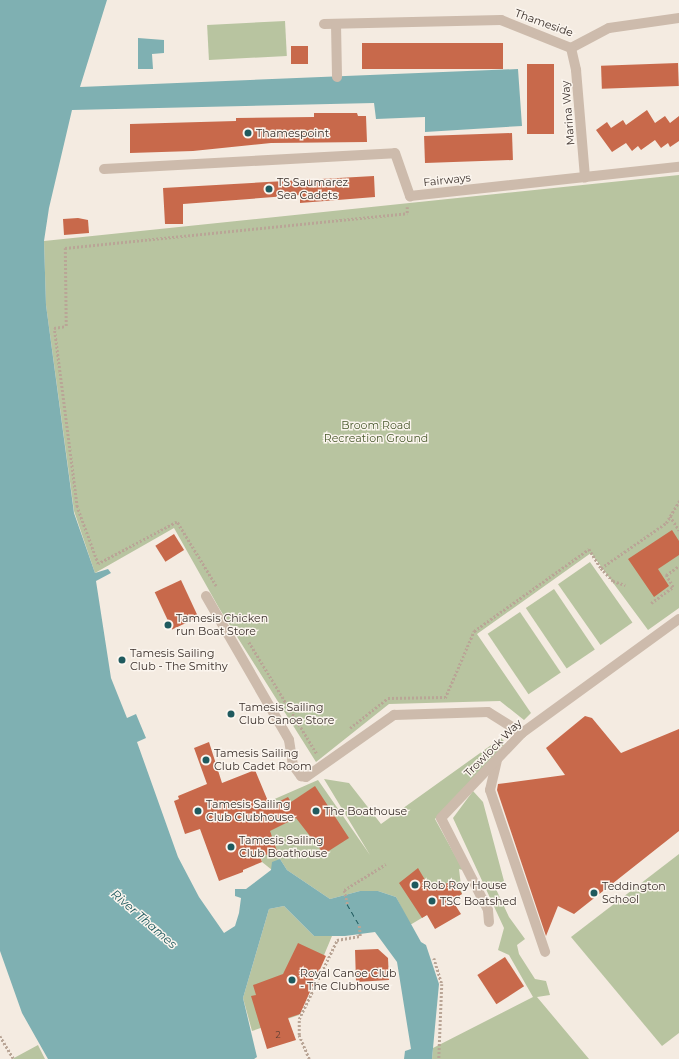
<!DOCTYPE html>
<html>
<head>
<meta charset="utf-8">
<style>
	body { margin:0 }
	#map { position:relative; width:679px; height:1059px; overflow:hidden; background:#f4ebe1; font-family:Montserrat,sans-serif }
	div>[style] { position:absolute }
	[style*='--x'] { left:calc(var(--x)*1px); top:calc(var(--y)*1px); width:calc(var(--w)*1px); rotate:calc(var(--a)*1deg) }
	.green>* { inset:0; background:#b8c4a0; transform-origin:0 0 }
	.water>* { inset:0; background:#7fb0b2 }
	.ferry>* { height:1px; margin-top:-0.5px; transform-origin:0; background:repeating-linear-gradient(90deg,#1f5a5e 0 5px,transparent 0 9px) }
	.building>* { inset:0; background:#c8694b; transform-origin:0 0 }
	.path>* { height:2.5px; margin-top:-1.25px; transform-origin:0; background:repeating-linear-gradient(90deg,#b9a596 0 2px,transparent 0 4px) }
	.minor>* { height:10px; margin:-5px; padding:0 5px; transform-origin:5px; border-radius:5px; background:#cdbbac }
	.dots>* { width:11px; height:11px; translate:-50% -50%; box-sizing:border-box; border:2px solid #fbf5ee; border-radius:50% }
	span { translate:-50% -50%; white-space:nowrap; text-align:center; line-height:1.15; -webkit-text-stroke:3px #fbf5ee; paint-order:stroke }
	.number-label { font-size:9px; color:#5e3e33 }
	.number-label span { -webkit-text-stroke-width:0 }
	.street-label { font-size:11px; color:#3b302b }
	.poi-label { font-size:11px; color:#3b302b }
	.left { translate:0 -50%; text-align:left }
	.park-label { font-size:11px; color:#4a5a2e }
	.water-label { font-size:12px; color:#1f5a5e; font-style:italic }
</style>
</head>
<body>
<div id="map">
	<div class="green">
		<i style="left:285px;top:21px;width:35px;height:78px;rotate:87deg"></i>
		<i style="clip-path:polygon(679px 175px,679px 608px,648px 630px,591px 553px,477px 634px,531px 713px,524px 720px,500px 701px,389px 704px,316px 762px,219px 608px,174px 528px,95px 573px,74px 511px,46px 305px,44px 241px)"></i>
		<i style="left:590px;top:562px;width:74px;height:39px;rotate:55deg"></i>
		<i style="left:554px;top:589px;width:73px;height:34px;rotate:56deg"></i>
		<i style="left:520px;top:612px;width:73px;height:39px;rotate:56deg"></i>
		<i style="clip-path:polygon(501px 738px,506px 743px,435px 819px,463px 870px,459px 869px,462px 894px,410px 925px,396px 897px,378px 891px,360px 891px,330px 899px,287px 870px,280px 859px,272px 870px,262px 862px,247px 811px,318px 780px,370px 855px,324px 779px,349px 783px,381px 824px)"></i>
		<i style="clip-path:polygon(473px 791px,483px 802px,504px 881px,495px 887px,509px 917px,525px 939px,517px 945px,519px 954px,535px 979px,546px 981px,550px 995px,537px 997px,589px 1059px,432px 1059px,433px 1048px,533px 997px,509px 955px,498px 950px,504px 928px,453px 818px)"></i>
		<i style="clip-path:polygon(679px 854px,679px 1033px,662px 1046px,571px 937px)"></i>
		<i style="clip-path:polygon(284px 906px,314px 936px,332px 936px,299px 1015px,252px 1031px,243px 998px,269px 909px)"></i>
		<i style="clip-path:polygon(38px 1045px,45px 1059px,12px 1059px,14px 1058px)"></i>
	</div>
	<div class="water">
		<i style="clip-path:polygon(0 0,107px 0,80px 87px,518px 69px,522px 126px,425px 132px,425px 117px,376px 119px,374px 103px,72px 110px,49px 208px,44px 241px,46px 305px,74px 513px,95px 573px,108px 569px,111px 573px,96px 581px,111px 678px,127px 718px,136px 714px,146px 738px,137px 742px,178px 857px,199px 897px,224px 933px,235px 926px,239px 913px,241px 898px,235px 896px,235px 889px,246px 889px,271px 870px,272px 862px,280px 859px,287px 870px,330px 899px,360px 891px,378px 891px,396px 897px,421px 942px,426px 945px,439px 984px,432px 1059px,404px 1059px,405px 1051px,411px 1049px,397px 962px,375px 932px,345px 936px,314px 936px,284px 906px,269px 909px,243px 998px,257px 1057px,254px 1059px,48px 1059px,22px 1013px,0 951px)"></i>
		<i style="clip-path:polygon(138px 38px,164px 40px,164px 53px,152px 54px,153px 69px,138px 69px)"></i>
	</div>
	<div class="ferry">
		<i style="--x:347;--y:904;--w:24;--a:60"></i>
	</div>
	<div class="building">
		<i style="left:503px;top:43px;width:26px;height:141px;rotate:90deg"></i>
		<i style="left:291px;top:46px;width:17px;height:18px"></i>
		<i style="left:678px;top:63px;width:23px;height:77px;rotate:88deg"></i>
		<i style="left:527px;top:64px;width:27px;height:70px"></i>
		<i style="clip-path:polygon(647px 110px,655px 123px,665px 116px,670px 123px,679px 116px,679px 141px,670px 147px,668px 143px,661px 148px,655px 140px,641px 150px,638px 146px,632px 151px,626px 143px,612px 152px,596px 130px,607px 122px,611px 128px,623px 120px,626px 125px)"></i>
		<i style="clip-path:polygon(314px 113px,357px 113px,358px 116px,366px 116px,367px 142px,271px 143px,193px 151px,130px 153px,130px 124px,236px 121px,236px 118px,314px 117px)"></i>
		<i style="left:512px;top:133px;width:27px;height:88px;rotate:88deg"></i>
		<i style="clip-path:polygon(374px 176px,375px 197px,300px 203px,300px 195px,183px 204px,183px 224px,165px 224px,163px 188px)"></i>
		<i style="clip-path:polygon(78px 218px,88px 220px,89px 233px,64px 235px,63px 219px)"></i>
		<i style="clip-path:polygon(672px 530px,679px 541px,679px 555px,658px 569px,669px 586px,654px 597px,628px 559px)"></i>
		<i style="left:174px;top:534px;width:19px;height:22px;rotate:58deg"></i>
		<i style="left:181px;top:580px;width:41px;height:29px;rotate:65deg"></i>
		<i style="clip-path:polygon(585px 716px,592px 718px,621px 753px,679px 729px,679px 831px,574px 914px,558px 906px,546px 936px,497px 790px,498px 784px,565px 775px,546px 748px)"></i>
		<i style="clip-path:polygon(209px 742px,222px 783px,255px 770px,270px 806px,288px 797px,291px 802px,315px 786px,349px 838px,324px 854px,296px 818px,270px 831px,277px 851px,260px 857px,262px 862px,243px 870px,243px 872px,219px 881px,200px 829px,185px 834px,174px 801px,179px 799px,178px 796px,207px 784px,194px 748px)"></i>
		<i style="clip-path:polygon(418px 868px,431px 890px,454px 880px,462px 894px,452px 900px,461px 914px,435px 929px,427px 915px,422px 918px,399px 883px)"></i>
		<i style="clip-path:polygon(298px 943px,326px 956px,300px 1014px,288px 1018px,296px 1040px,267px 1049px,251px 996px,256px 995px,253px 985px,283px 974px)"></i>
		<i style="clip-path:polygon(378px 949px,388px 958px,389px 980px,356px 982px,355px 950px)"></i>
		<i style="left:505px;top:957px;width:35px;height:33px;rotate:57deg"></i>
	</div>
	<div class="path">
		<i style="--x:670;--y:516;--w:17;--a:57"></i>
		<i style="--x:601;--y:568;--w:18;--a:47"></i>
		<i style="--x:613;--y:581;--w:13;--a:18"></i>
		<i style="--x:216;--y:586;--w:75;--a:-121.4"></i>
		<i style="--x:177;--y:522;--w:89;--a:152"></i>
		<i style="--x:98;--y:564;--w:61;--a:-110.2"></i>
		<i style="--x:77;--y:507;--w:180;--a:-97.3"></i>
		<i style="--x:54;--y:328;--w:12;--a:-9"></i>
		<i style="--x:66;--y:326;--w:78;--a:-90.7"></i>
		<i style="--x:65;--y:248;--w:344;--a:-5.8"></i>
		<i style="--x:407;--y:213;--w:6;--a:-90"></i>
		<i style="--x:651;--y:603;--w:27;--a:-36"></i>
		<i style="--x:673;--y:587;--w:14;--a:-120"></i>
		<i style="--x:666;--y:575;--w:16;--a:-35"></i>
		<i style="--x:249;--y:642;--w:131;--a:58.7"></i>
		<i style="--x:445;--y:698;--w:73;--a:-66.6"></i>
		<i style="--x:474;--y:631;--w:141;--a:-35.5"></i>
		<i style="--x:589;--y:549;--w:22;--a:58"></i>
		<i style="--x:601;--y:568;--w:79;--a:-34.7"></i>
		<i style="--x:666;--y:523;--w:26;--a:-59"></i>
		<i style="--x:350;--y:728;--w:48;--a:-38.3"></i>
		<i style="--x:388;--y:698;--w:57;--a:-1"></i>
		<i style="--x:347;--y:904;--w:14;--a:-102"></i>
		<i style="--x:344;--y:890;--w:49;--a:-31.8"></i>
		<i style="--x:434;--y:958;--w:27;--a:73"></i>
		<i style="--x:442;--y:984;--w:75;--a:92.3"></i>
		<i style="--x:0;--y:1036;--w:27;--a:59"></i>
		<i style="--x:309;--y:1059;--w:26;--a:-113"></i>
		<i style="--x:299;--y:1035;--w:16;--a:-90"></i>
		<i style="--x:299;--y:1019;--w:88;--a:-64.3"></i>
		<i style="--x:337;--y:940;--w:23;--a:-10"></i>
		<i style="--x:360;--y:936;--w:11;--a:-95"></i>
	</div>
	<div class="minor">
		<i style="--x:324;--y:24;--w:177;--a:-1.3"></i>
		<i style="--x:501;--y:20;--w:75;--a:21.8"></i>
		<i style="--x:571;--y:48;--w:43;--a:-27.8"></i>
		<i style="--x:609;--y:28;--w:71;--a:-8.1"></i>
		<i style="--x:336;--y:24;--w:53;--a:88.9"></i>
		<i style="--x:571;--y:48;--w:23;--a:77"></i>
		<i style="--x:576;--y:70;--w:108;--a:85.2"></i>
		<i style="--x:104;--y:169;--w:291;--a:-3.1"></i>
		<i style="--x:395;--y:153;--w:46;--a:70.8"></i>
		<i style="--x:410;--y:196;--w:271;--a:-6.2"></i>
		<i style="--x:206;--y:596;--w:166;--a:60"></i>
		<i style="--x:289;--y:740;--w:25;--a:81"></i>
		<i style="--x:293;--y:765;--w:14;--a:54"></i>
		<i style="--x:301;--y:776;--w:5;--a:11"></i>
		<i style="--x:306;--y:777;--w:108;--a:-35.2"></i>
		<i style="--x:394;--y:715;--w:94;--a:-1.8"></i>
		<i style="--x:488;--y:712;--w:40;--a:32"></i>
		<i style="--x:497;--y:760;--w:31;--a:103"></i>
		<i style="--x:490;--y:790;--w:171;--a:71.2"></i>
		<i style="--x:489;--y:922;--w:12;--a:-95"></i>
		<i style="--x:488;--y:910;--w:103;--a:-117.1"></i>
		<i style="--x:441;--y:818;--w:117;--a:-46.4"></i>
		<i style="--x:522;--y:733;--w:194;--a:-36"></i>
	</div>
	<div class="dots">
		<i style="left:248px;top:133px;background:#1f5a5e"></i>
		<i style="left:269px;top:189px;background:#1f5a5e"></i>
		<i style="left:168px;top:625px;background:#1f5a5e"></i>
		<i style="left:122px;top:660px;background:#1f5a5e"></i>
		<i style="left:231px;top:714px;background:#1f5a5e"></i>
		<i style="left:206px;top:760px;background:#1f5a5e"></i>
		<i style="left:198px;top:811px;background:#1f5a5e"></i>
		<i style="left:316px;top:811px;background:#1f5a5e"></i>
		<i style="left:231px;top:847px;background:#1f5a5e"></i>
		<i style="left:415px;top:885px;background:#1f5a5e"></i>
		<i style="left:594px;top:893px;background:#1f5a5e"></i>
		<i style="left:432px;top:901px;background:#1f5a5e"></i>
		<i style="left:292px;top:980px;background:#1f5a5e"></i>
	</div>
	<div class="number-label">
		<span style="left:278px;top:1035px">2</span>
	</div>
	<div class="street-label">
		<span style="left:544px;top:23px;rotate:20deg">Thameside</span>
		<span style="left:568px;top:113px;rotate:-95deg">Marina Way</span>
		<span style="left:447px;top:180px;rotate:-6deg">Fairways</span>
		<span style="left:493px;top:748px;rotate:-45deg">Trowlock Way</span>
	</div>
	<div class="poi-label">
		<span class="left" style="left:256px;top:133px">Thamespoint</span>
		<span class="left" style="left:277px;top:189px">TS Saumarez<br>Sea Cadets</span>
		<span class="left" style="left:176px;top:625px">Tamesis Chicken<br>run Boat Store</span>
		<span class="left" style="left:130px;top:660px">Tamesis Sailing<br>Club - The Smithy</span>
		<span class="left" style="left:239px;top:714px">Tamesis Sailing<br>Club Canoe Store</span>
		<span class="left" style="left:214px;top:760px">Tamesis Sailing<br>Club Cadet Room</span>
		<span class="left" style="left:206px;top:811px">Tamesis Sailing<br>Club Clubhouse</span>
		<span class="left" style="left:324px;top:811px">The Boathouse</span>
		<span class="left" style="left:239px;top:847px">Tamesis Sailing<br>Club Boathouse</span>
		<span class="left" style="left:423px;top:885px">Rob Roy House</span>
		<span class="left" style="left:602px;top:893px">Teddington<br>School</span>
		<span class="left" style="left:440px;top:901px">TSC Boatshed</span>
		<span class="left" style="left:300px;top:980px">Royal Canoe Club<br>- The Clubhouse</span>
	</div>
	<div class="park-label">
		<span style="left:376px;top:432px">Broom Road<br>Recreation Ground</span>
	</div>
	<div class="water-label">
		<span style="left:144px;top:919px;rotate:41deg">River Thames</span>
	</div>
</div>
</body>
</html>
